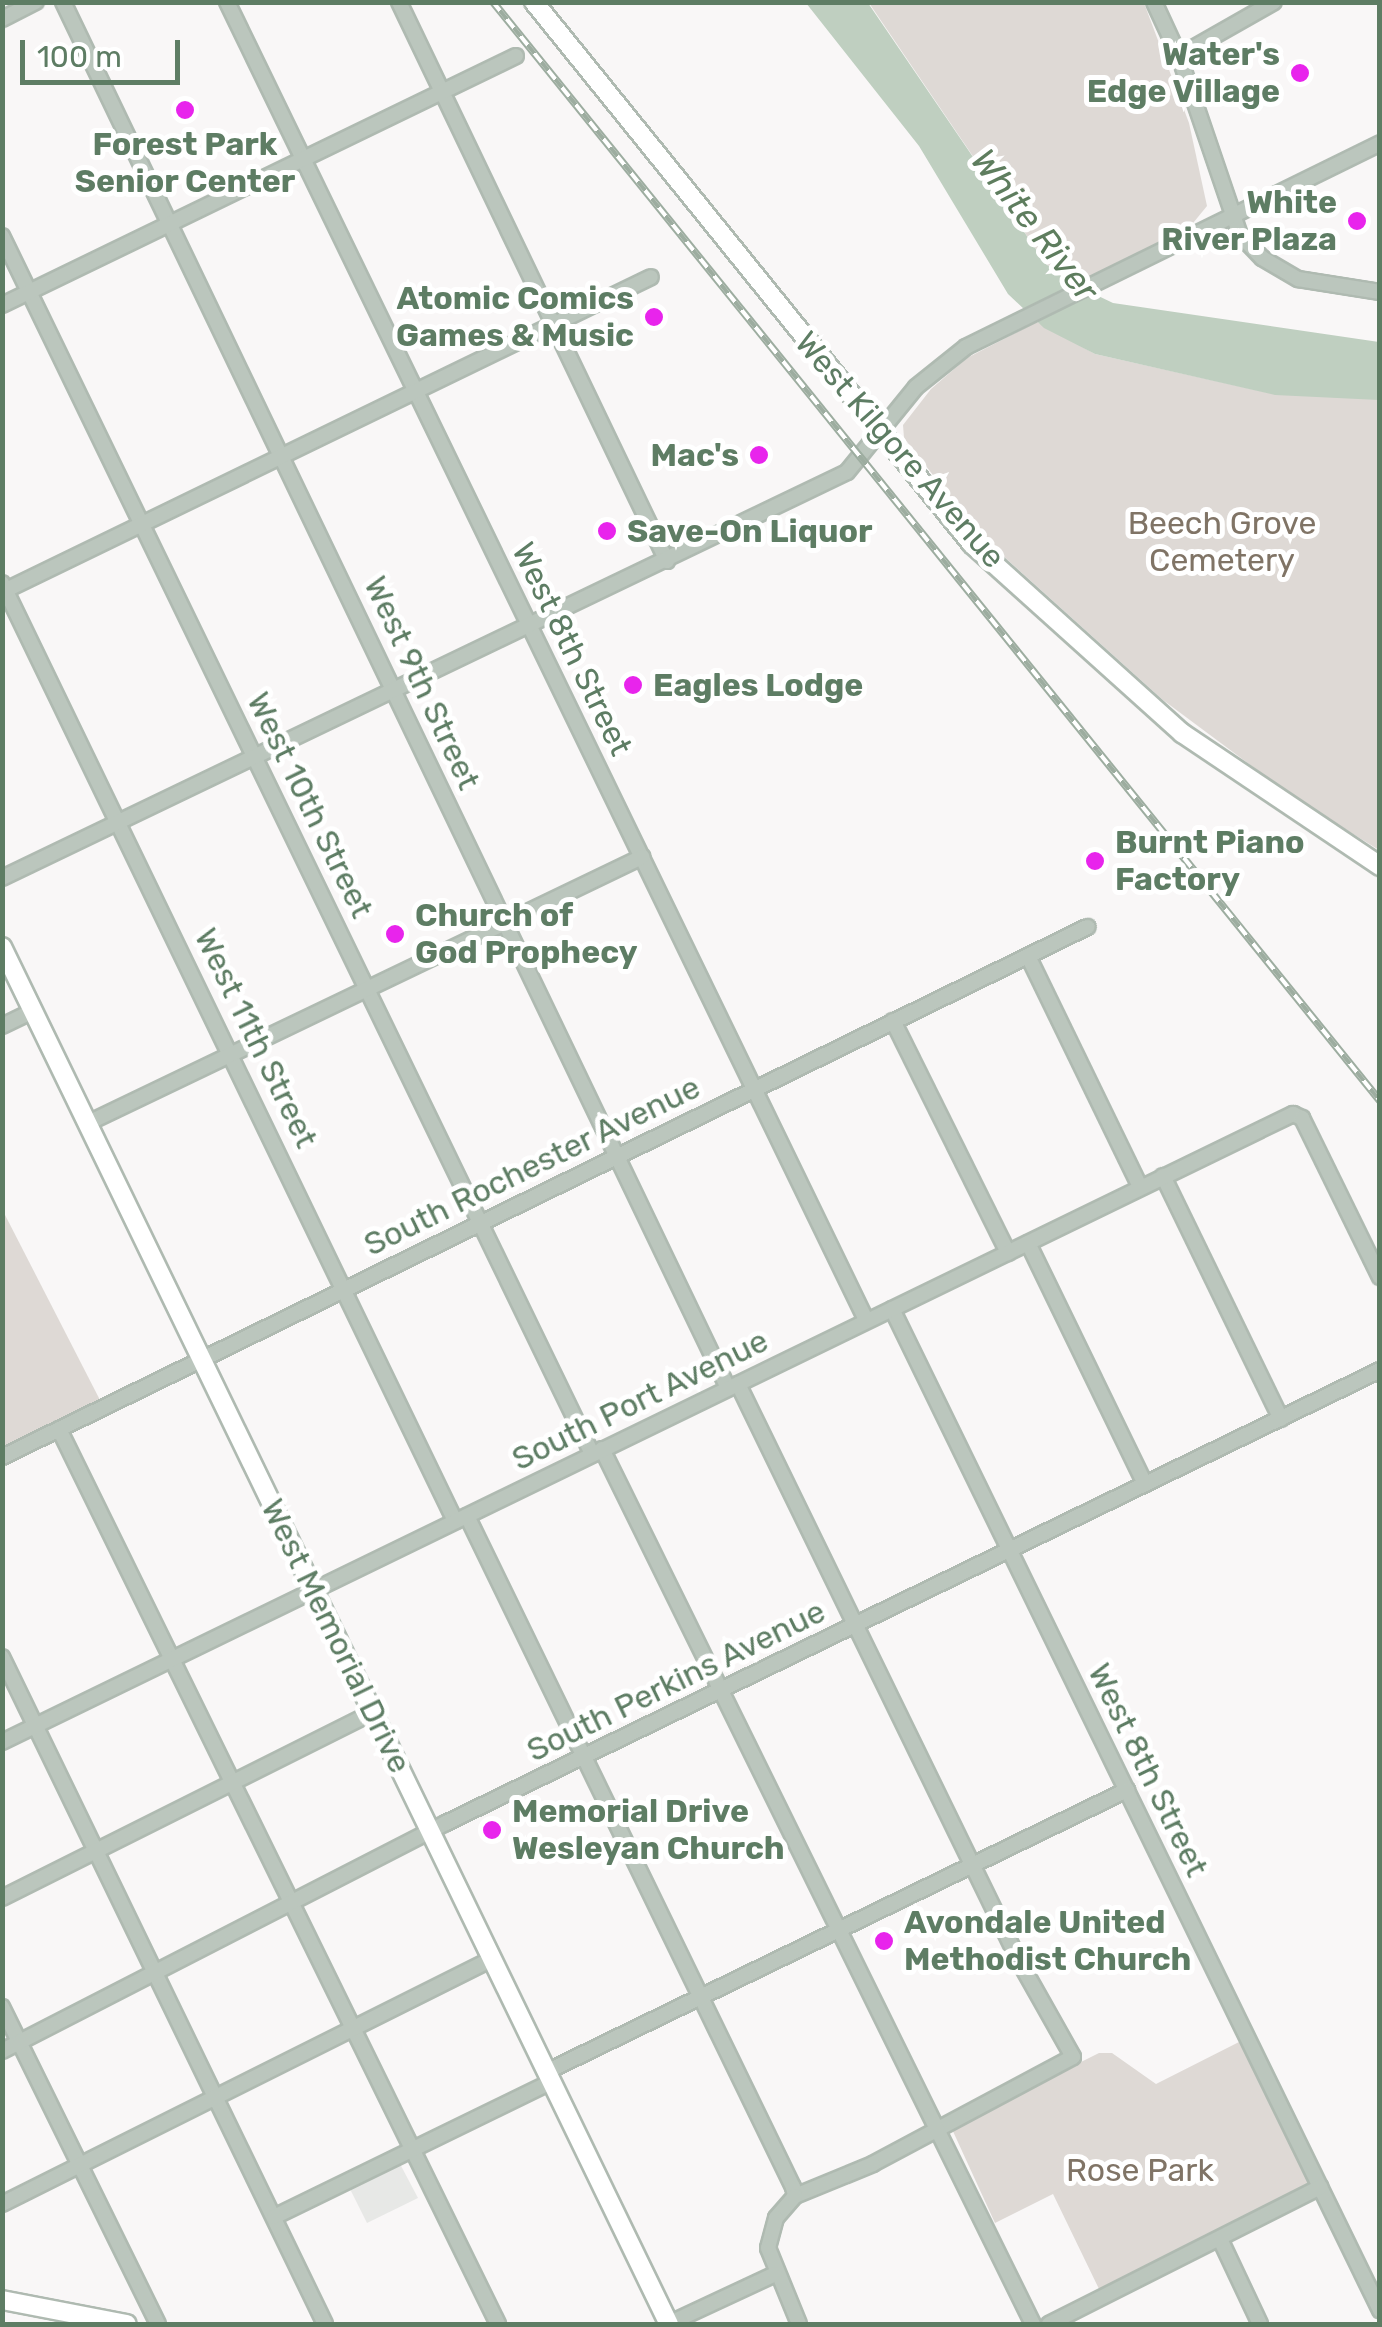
<!DOCTYPE html>
<html>
<head>
<meta charset="utf-8">
<style>
	body { margin:0 }
	#map { position:relative; width:1382px; height:2327px; overflow:hidden; background:#f9f7f7; font-family:Rubik,sans-serif }
	div>[style] { position:absolute }
	.built>* { inset:0; background:#e7e8e6 }
	.green>* { inset:0; background:#ded9d5 }
	.water>* { inset:0; background:#bfcfc0 }
	.roads { filter:drop-shadow(2px 0 #afbab1) drop-shadow(-2px 0 #afbab1) drop-shadow(0 2px #afbab1) drop-shadow(0 -2px #afbab1) }
	.minor>* { height:14px; margin:-7px; padding:0 7px; transform-origin:7px; border-radius:7px; background:#bbc6bd }
	.major>* { height:18px; margin:-9px; padding:0 9px; transform-origin:9px; border-radius:9px; background:#fff }
	.rail>* { height:8px; margin-top:-4px; transform-origin:0; background:repeating-linear-gradient(90deg,#fff 0 11px,#9dada0 0 22px); box-sizing:border-box; border-block:2px solid #9dada0 }
	.dots>* { width:28px; height:28px; translate:-50% -50%; box-sizing:border-box; border:5px solid #fff; border-radius:50% }
	span { translate:-50% -50%; white-space:nowrap; text-align:center; line-height:1.15; -webkit-text-stroke:10px #fff; paint-order:stroke }
	.poi-label { font-size:32px; color:#5e7d64; font-weight:700 }
	.right { translate:-100% -50%; text-align:right }
	.left { translate:0 -50%; text-align:left }
	.street-label { font-size:32px; color:#5e7d64 }
	.park-label { font-size:32px; color:#807466 }
	.water-label { font-size:35px; color:#5e7d5e; font-style:italic }
	.frame { position:absolute; inset:0; border:5px solid #5e7d64; pointer-events:none }
	.scale { position:absolute; left:20px; top:40px; width:160px; height:45px; box-sizing:border-box; border:5px solid #5e7d64; border-top:0; padding-left:12px; font-size:30px; line-height:35px; white-space:nowrap; color:#5e7d64; -webkit-text-stroke:8px #fff; paint-order:stroke }
</style>
</head>
<body>
<div id="map">
	<div class="built">
		<i style="clip-path:polygon(399px 2162px,418px 2198px,367px 2223px,350px 2189px)"></i>
	</div>
	<div class="green">
		<i style="clip-path:polygon(869px 3px,1144px 3px,1189px 123px,1207px 206px,1189px 228px,1072px 285px,1046px 264px)"></i>
		<i style="clip-path:polygon(1037px 322px,1095px 354px,1269px 393px,1379px 399px,1379px 850px,1292px 796px,1163px 700px,980px 535px,904px 438px,903px 425px,931px 389px,967px 358px)"></i>
		<i style="clip-path:polygon(3px 1211px,101px 1402px,2px 1451px)"></i>
		<i style="clip-path:polygon(1241px 2041px,1310px 2184px,1099px 2289px,1053px 2194px,995px 2223px,951px 2127px,1099px 2053px,1112px 2053px,1156px 2084px)"></i>
	</div>
	<div class="water">
		<i style="clip-path:polygon(806px 3px,868px 3px,1046px 264px,1067px 281px,1113px 303px,1379px 342px,1379px 400px,1275px 395px,1095px 354px,1044px 328px,1008px 294px,919px 146px)"></i>
	</div>
	<div class="roads">
		<div class="minor">
			<i style="left:63px;top:2px;width:1537px;rotate:64.37deg"></i>
			<i style="left:227px;top:2px;width:1465px;rotate:64.13deg"></i>
			<i style="left:399px;top:2px;width:620px;rotate:64.39deg"></i>
			<i style="left:1154px;top:2px;width:60px;rotate:65.2deg"></i>
			<i style="left:1179px;top:56px;width:189px;rotate:71.2deg"></i>
			<i style="left:1240px;top:235px;width:32px;rotate:46deg"></i>
			<i style="left:1262px;top:258px;width:42px;rotate:30.3deg"></i>
			<i style="left:1298px;top:279px;width:83px;rotate:9deg"></i>
			<i style="left:2px;top:19px;width:38px;rotate:-27deg"></i>
			<i style="left:1179px;top:56px;width:109px;rotate:-29.6deg"></i>
			<i style="left:2px;top:236px;width:1353px;rotate:64.15deg"></i>
			<i style="left:2px;top:305px;width:571px;rotate:-25.85deg"></i>
			<i style="left:2px;top:583px;width:1042px;rotate:64.22deg"></i>
			<i style="left:2px;top:592px;width:721px;rotate:-25.89deg"></i>
			<i style="left:2px;top:878px;width:937px;rotate:-25.66deg"></i>
			<i style="left:847px;top:472px;width:109px;rotate:-50.9deg"></i>
			<i style="left:916px;top:387px;width:64px;rotate:-38.7deg"></i>
			<i style="left:966px;top:347px;width:462px;rotate:-26.2deg"></i>
			<i style="left:1028px;top:956px;width:257px;rotate:64.1deg"></i>
			<i style="left:893px;top:1021px;width:259px;rotate:63.6deg"></i>
			<i style="left:2px;top:1026px;width:34px;rotate:-26deg"></i>
			<i style="left:88px;top:1123px;width:615px;rotate:-25.65deg"></i>
			<i style="left:1163px;top:1176px;width:270px;rotate:64.1deg"></i>
			<i style="left:1028px;top:1243px;width:268px;rotate:64.1deg"></i>
			<i style="left:892px;top:1309px;width:1114px;rotate:64.01deg"></i>
			<i style="left:738px;top:1384px;width:642px;rotate:64.03deg"></i>
			<i style="left:1019px;top:1961px;width:110px;rotate:60.6deg"></i>
			<i style="left:1073px;top:2057px;width:227px;rotate:151.9deg"></i>
			<i style="left:873px;top:2164px;width:84px;rotate:157.7deg"></i>
			<i style="left:59px;top:1429px;width:997px;rotate:63.87deg"></i>
			<i style="left:602px;top:1449px;width:975px;rotate:63.78deg"></i>
			<i style="left:2px;top:1457px;width:1208px;rotate:-26.03deg"></i>
			<i style="left:467px;top:1516px;width:746px;rotate:64.09deg"></i>
			<i style="left:793px;top:2187px;width:9px;rotate:77deg"></i>
			<i style="left:795px;top:2196px;width:29px;rotate:131deg"></i>
			<i style="left:776px;top:2218px;width:31px;rotate:105deg"></i>
			<i style="left:768px;top:2248px;width:82px;rotate:67.8deg"></i>
			<i style="left:2px;top:1657px;width:741px;rotate:64.16deg"></i>
			<i style="left:2px;top:1742px;width:1436px;rotate:-25.94deg"></i>
			<i style="left:1293px;top:1114px;width:10px;rotate:24deg"></i>
			<i style="left:1302px;top:1118px;width:177px;rotate:63.9deg"></i>
			<i style="left:2px;top:1898px;width:413px;rotate:-26.6deg"></i>
			<i style="left:2px;top:2007px;width:353px;rotate:63.8deg"></i>
			<i style="left:2px;top:2051px;width:499px;rotate:-27.2deg"></i>
			<i style="left:446px;top:1823px;width:1038px;rotate:-25.87deg"></i>
			<i style="left:546px;top:2072px;width:646px;rotate:-25.89deg"></i>
			<i style="left:2px;top:2204px;width:548px;rotate:-26.57deg"></i>
			<i style="left:274px;top:2217px;width:308px;rotate:-26deg"></i>
			<i style="left:1220px;top:2239px;width:94px;rotate:64.8deg"></i>
			<i style="left:668px;top:2324px;width:118px;rotate:-25deg"></i>
			<i style="left:1049px;top:2324px;width:304px;rotate:-26.8deg"></i>
		</div>
		<div class="major">
			<i style="left:534px;top:2px;width:697px;rotate:51.06deg"></i>
			<i style="left:972px;top:544px;width:283px;rotate:42deg"></i>
			<i style="left:1182px;top:733px;width:239px;rotate:33.9deg"></i>
			<i style="left:2px;top:947px;width:1530px;rotate:64.16deg"></i>
			<i style="left:2px;top:2300px;width:127px;rotate:10.9deg"></i>
		</div>
	</div>
	<div class="rail">
		<i style="left:493px;top:2px;width:1412px;rotate:51.09deg"></i>
	</div>
	<div class="dots">
		<i style="left:1300px;top:73px;background:#e824ec"></i>
		<i style="left:185px;top:110px;background:#e824ec"></i>
		<i style="left:1357px;top:221px;background:#e824ec"></i>
		<i style="left:654px;top:317px;background:#e824ec"></i>
		<i style="left:759px;top:455px;background:#e824ec"></i>
		<i style="left:607px;top:531px;background:#e824ec"></i>
		<i style="left:633px;top:685px;background:#e824ec"></i>
		<i style="left:1095px;top:861px;background:#e824ec"></i>
		<i style="left:395px;top:934px;background:#e824ec"></i>
		<i style="left:492px;top:1830px;background:#e824ec"></i>
		<i style="left:884px;top:1941px;background:#e824ec"></i>
	</div>
	<div class="poi-label">
		<span class="right" style="left:1280px;top:73px">Water's<br>Edge Village</span>
		<span style="left:185px;top:163px">Forest Park<br>Senior Center</span>
		<span class="right" style="left:1337px;top:221px">White<br>River Plaza</span>
		<span class="right" style="left:634px;top:317px">Atomic Comics<br>Games &amp; Music</span>
		<span class="right" style="left:739px;top:455px">Mac's</span>
		<span class="left" style="left:627px;top:531px">Save-On Liquor</span>
		<span class="left" style="left:653px;top:685px">Eagles Lodge</span>
		<span class="left" style="left:1115px;top:861px">Burnt Piano<br>Factory</span>
		<span class="left" style="left:415px;top:934px">Church of<br>God Prophecy</span>
		<span class="left" style="left:512px;top:1830px">Memorial Drive<br>Wesleyan Church</span>
		<span class="left" style="left:904px;top:1941px">Avondale United<br>Methodist Church</span>
	</div>
	<div class="street-label">
		<span style="left:900px;top:450px;rotate:49deg">West Kilgore Avenue</span>
		<span style="left:572px;top:649px;rotate:64deg">West 8th Street</span>
		<span style="left:422px;top:683px;rotate:65deg">West 9th Street</span>
		<span style="left:310px;top:805px;rotate:64deg">West 10th Street</span>
		<span style="left:256px;top:1038px;rotate:64deg">West 11th Street</span>
		<span style="left:532px;top:1166px;rotate:-26deg">South Rochester Avenue</span>
		<span style="left:640px;top:1400px;rotate:-26deg">South Port Avenue</span>
		<span style="left:336px;top:1636px;rotate:64deg">West Memorial Drive</span>
		<span style="left:676px;top:1681px;rotate:-26deg">South Perkins Avenue</span>
		<span style="left:1148px;top:1770px;rotate:64deg">West 8th Street</span>
	</div>
	<div class="park-label">
		<span style="left:1222px;top:542px">Beech Grove<br>Cemetery</span>
		<span style="left:1140px;top:2170px">Rose Park</span>
	</div>
	<div class="water-label">
		<span style="left:1035px;top:225px;rotate:52deg">White River</span>
	</div>
	<div class="frame"></div>
	<div class="scale">100 m</div>
</div>
</body>
</html>
